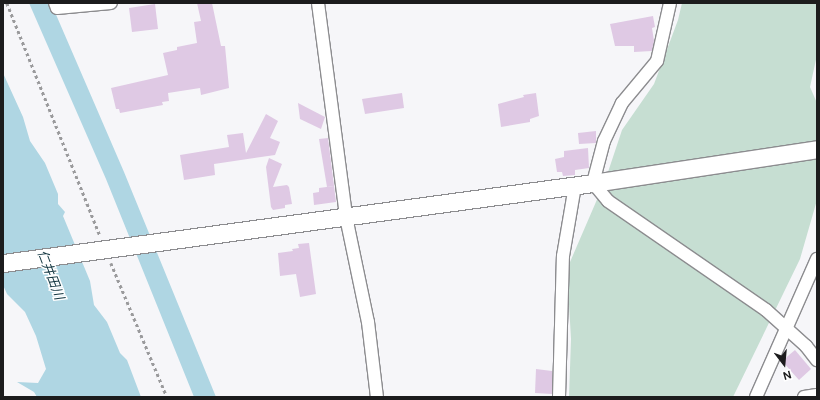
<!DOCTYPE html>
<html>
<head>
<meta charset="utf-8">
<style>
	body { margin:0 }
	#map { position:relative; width:820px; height:400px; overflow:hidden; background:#f6f6f9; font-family:"DM Sans","Noto Sans JP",sans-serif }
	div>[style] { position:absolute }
	.green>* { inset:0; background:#c6ded2 }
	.water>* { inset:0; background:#afd6e3 }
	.building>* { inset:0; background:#dfc9e4 }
	.path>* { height:2.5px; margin-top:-1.25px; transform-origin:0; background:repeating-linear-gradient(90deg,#9a9a9c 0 3px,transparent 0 6px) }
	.roads { filter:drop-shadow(1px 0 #8c8c8f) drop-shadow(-1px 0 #8c8c8f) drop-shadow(0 1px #8c8c8f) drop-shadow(0 -1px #8c8c8f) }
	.street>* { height:12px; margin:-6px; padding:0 6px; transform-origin:6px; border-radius:6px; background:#fff }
	.secondary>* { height:17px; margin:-8.5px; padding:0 8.5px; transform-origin:8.5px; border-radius:8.5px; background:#fff }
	span { translate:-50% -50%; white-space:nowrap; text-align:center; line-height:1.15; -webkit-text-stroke:3px #fff; paint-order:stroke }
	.water-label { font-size:13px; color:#123640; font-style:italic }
	.frame { position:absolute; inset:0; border:4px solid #1c1c1d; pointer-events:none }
	.north { position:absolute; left:764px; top:344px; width:40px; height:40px; -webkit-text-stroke:3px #fff; paint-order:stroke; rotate:164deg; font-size:11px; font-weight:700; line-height:16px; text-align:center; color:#1c1c1d }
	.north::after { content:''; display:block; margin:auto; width:14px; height:18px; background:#1c1c1d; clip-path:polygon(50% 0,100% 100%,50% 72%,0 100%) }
</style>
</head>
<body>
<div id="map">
	<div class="green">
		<i style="clip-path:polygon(682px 3px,817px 3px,817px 55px,810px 87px,817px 103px,817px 200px,800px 259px,733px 397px,569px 397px,571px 339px,567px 269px,605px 181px,622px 130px,654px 84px,678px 20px)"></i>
	</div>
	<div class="water">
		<i style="clip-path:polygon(29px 3px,51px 3px,124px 172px,216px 397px,194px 397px,106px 179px)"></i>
		<i style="clip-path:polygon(3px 73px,23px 117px,30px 141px,45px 163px,58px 194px,58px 204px,65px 212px,63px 216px,90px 281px,94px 305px,107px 322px,120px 353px,127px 360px,141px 397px,37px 397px,34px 392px,17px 382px,38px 383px,46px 369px,36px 336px,25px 312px,7px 294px,3px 285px)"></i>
	</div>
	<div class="building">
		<i style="clip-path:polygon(197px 3px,212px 3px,221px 46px,225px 46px,229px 88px,201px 95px,200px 88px,168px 93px,169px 101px,162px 102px,163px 105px,120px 113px,119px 109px,116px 109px,111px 88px,168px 75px,163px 53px,177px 50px,177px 47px,197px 43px,194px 22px,201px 21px)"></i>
		<i style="clip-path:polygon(155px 4px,158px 29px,132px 32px,129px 8px)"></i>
		<i style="clip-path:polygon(653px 16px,655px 27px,652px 28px,654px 41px,652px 51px,634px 52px,634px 46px,615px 46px,610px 24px)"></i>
		<i style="clip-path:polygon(402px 93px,404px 108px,365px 114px,362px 99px)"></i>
		<i style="clip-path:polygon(536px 93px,539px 116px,530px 119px,530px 122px,501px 127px,498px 104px,524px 97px,523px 95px)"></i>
		<i style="clip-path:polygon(298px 103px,325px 117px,321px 129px,300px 119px)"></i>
		<i style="clip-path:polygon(266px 114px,278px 121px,270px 138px,280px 142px,275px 155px,214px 164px,215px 175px,184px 180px,180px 155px,229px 147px,227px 135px,243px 133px,246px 153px)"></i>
		<i style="clip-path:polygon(596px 131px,596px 143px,579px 144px,578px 133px)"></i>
		<i style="clip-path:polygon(328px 138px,334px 186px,327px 187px,319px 139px)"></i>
		<i style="clip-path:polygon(588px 148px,589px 168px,575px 170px,575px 175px,563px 176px,562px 172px,557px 172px,555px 159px,564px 157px,564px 151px)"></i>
		<i style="clip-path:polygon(269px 158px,282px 164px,273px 187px,287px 185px,289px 187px,292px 204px,285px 205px,285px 208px,273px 210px,271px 207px,266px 167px)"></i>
		<i style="clip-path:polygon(334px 186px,336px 202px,314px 205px,313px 193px,319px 192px,319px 188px)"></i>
		<i style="clip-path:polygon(309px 243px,316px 294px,300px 297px,296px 274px,280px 276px,278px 253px,293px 251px,292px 249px,299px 248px,298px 244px)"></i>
		<i style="clip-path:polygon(795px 350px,811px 369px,799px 380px,782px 361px)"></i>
		<i style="clip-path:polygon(536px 369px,552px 371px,552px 394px,535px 393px)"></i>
	</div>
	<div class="path">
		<i style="left:7px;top:3px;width:251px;rotate:68.2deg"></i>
		<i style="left:111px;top:263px;width:145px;rotate:67.3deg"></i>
	</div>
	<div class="roads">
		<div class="street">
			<i style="left:55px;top:3px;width:5px;rotate:68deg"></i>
			<i style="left:57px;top:8px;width:54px;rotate:-5.3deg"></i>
			<i style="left:318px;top:3px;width:216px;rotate:82.5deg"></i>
			<i style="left:346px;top:217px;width:107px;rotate:78.2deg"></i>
			<i style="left:368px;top:322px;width:76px;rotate:83.2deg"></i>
			<i style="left:670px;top:3px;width:59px;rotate:102.6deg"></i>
			<i style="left:657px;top:61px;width:55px;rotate:129.8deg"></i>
			<i style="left:622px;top:103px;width:42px;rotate:115.3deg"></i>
			<i style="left:604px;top:141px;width:43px;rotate:104.7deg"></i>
			<i style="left:593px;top:183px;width:23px;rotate:50deg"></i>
			<i style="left:608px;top:201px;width:192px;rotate:34.6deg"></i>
			<i style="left:766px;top:310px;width:54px;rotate:42deg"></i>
			<i style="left:806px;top:346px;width:18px;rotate:52deg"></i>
			<i style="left:559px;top:397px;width:141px;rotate:-88.4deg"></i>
			<i style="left:563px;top:256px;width:71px;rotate:-80.3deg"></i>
			<i style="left:756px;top:397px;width:151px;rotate:-66.2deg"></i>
			<i style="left:804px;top:397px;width:13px;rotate:-9deg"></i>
		</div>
		<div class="secondary">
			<i style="left:3px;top:263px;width:595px;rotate:-7.72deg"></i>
			<i style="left:593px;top:183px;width:227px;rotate:-8.6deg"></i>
		</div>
	</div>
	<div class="water-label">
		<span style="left:50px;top:275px;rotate:69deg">仁井田川</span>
	</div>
	<div class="frame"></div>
	<div class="north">N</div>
</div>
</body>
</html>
